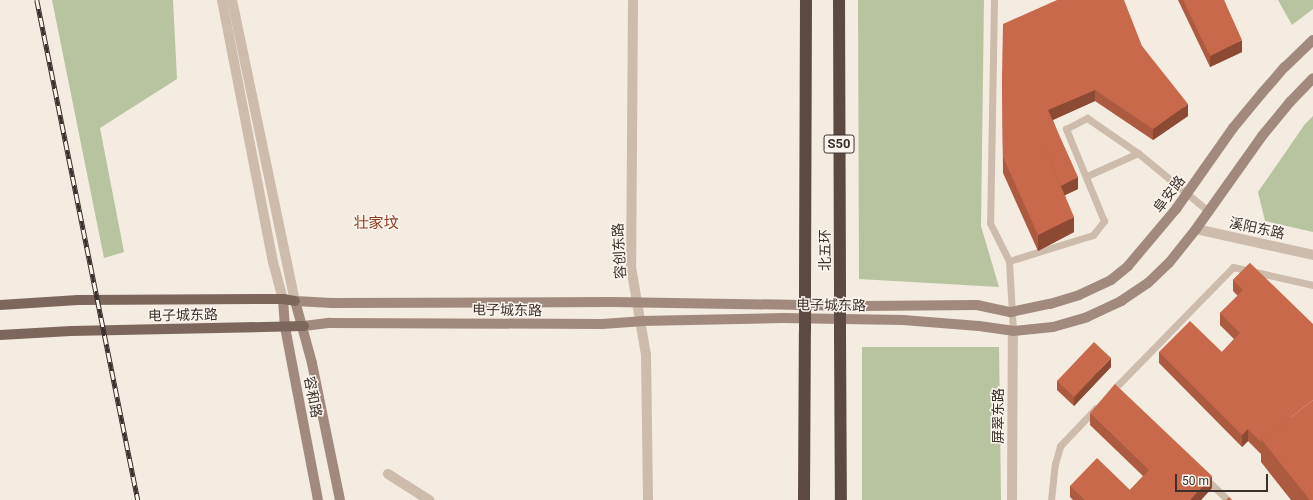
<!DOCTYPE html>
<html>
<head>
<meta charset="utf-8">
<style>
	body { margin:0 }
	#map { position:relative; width:1313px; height:500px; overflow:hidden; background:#f4ebe1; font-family:Roboto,"Noto Sans SC",sans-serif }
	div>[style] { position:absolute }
	.green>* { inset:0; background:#b8c4a0 }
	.service>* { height:7px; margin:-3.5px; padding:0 3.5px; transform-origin:3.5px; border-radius:3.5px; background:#cdbbac }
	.minor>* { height:10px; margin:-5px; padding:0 5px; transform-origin:5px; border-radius:5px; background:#cdbbac }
	.tertiary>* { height:10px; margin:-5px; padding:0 5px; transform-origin:5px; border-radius:5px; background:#cdbbac }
	.secondary>* { height:10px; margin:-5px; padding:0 5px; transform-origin:5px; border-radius:5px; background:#a18a7d }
	.primary>* { height:10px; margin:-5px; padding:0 5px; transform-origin:5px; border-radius:5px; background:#7d675c }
	.motorway>* { height:12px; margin:-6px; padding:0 6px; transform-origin:6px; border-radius:6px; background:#5c4a42 }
	.rail>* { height:4.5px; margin-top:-2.25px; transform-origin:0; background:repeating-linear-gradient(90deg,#fbf5ee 0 9px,#3b302b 0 18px); box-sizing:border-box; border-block:1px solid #3b302b }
	.motorway-bridge>* { height:12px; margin:-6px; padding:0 6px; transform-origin:6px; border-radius:6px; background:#5c4a42 }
	.wall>* { inset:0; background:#ac5a40 }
	.shaded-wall>* { inset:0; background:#8c4a34 }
	.building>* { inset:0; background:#c8694b }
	span { translate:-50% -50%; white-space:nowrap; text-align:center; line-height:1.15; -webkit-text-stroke:3px #fbf5ee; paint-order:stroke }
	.shield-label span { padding:1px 3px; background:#fbf5ee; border:1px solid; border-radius:3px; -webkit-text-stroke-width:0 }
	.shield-label { font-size:13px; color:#3b302b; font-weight:700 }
	.street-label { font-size:14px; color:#3b302b }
	.neighbourhood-label { font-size:15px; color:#8c3b22 }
	.scale { position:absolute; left:1175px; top:474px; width:93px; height:18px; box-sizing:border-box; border:2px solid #3b302b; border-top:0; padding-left:5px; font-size:12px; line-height:14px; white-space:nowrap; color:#3b302b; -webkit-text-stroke:3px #fbf5ee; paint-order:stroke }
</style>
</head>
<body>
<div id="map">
	<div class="green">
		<i style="clip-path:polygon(52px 0,173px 0,177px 79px,100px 128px,124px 252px,104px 258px)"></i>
		<i style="clip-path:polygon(858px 0,984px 0,981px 226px,999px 287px,859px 279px)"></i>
		<i style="clip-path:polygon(1278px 0,1313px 0,1313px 9px,1292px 25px)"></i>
		<i style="clip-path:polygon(1313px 116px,1313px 232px,1265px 221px,1258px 192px,1305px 124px)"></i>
		<i style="clip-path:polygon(862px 347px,999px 347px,1001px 500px,862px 500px)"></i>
	</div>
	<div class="service">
		<i style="left:994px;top:0;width:223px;rotate:91deg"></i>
		<i style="left:990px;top:223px;width:42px;rotate:63.4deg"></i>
		<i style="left:1087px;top:176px;width:56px;rotate:-24.3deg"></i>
		<i style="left:1013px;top:331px;width:70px;rotate:-93.3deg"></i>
		<i style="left:1009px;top:261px;width:88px;rotate:-17.2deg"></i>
		<i style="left:1093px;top:235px;width:18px;rotate:-52deg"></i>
		<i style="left:1104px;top:221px;width:100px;rotate:-112.4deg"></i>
		<i style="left:1066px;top:129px;width:24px;rotate:-28deg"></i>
		<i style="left:1087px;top:118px;width:62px;rotate:34.5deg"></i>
		<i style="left:1138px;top:153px;width:91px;rotate:39.6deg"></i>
		<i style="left:1114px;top:389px;width:170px;rotate:-45.7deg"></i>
		<i style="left:1233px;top:267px;width:82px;rotate:12.7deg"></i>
		<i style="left:1206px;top:479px;width:30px;rotate:44deg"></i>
		<i style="left:1051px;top:500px;width:36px;rotate:-84deg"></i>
		<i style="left:1055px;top:464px;width:19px;rotate:-74deg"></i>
		<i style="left:1060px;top:446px;width:52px;rotate:-46.5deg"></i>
	</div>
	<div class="minor">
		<i style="left:633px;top:0;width:267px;rotate:90.4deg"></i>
		<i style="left:631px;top:267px;width:89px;rotate:80.3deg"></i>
		<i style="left:646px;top:355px;width:145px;rotate:89.2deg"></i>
		<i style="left:388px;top:474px;width:49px;rotate:32.4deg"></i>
	</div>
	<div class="tertiary">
		<i style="left:222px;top:0;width:267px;rotate:79deg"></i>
		<i style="left:273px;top:262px;width:38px;rotate:75deg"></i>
		<i style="left:232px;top:0;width:308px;rotate:78.2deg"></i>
		<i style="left:1196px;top:229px;width:120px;rotate:12.5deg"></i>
		<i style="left:1012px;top:500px;width:169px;rotate:-89.7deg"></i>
	</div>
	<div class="secondary">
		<i style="left:283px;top:299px;width:28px;rotate:86deg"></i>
		<i style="left:285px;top:327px;width:176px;rotate:79.2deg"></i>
		<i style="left:304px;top:326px;width:26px;rotate:-7deg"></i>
		<i style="left:330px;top:323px;width:272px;rotate:0.2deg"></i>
		<i style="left:602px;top:324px;width:39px;rotate:-4deg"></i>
		<i style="left:641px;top:321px;width:142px;rotate:-1.2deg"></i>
		<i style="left:783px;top:318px;width:120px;rotate:1deg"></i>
		<i style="left:903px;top:320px;width:76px;rotate:4.5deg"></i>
		<i style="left:979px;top:326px;width:34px;rotate:8deg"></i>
		<i style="left:1013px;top:331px;width:40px;rotate:-5.7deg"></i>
		<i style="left:1053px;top:327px;width:35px;rotate:-16deg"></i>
		<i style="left:1087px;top:317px;width:38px;rotate:-25deg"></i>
		<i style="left:1121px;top:301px;width:32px;rotate:-34deg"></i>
		<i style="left:1148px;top:283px;width:29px;rotate:-44deg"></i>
		<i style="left:1169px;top:263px;width:43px;rotate:-51.5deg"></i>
		<i style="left:1196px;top:229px;width:114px;rotate:-54.6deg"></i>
		<i style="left:1262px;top:136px;width:44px;rotate:-50.5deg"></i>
		<i style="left:1290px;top:102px;width:33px;rotate:-46deg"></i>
		<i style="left:340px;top:500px;width:140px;rotate:-101.6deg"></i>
		<i style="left:312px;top:363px;width:64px;rotate:-105.3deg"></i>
		<i style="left:295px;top:301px;width:37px;rotate:3deg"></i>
		<i style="left:332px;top:303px;width:279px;rotate:-0.2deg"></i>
		<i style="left:611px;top:302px;width:251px;rotate:0.9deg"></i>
		<i style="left:862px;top:306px;width:115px;rotate:-0.5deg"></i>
		<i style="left:977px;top:305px;width:35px;rotate:12deg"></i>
		<i style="left:1011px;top:312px;width:40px;rotate:-12deg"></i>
		<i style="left:1050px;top:304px;width:30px;rotate:-17deg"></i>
		<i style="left:1079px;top:295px;width:35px;rotate:-25deg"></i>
		<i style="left:1111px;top:280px;width:22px;rotate:-39deg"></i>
		<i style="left:1128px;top:266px;width:75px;rotate:-49.9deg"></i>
		<i style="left:1176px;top:209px;width:99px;rotate:-54.9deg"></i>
		<i style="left:1233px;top:128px;width:45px;rotate:-50.4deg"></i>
		<i style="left:1262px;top:93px;width:35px;rotate:-49deg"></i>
		<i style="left:1285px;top:67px;width:39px;rotate:-44deg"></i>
	</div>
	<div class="primary">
		<i style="left:0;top:305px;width:78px;rotate:-3.7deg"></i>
		<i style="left:78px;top:300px;width:205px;rotate:-0.3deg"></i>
		<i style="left:283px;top:299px;width:12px;rotate:9deg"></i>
		<i style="left:0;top:335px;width:71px;rotate:-3.2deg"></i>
		<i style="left:71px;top:331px;width:233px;rotate:-1.2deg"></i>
	</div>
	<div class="motorway">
		<i style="left:839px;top:0;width:288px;rotate:89.8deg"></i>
		<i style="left:805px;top:286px;width:286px;rotate:-89.8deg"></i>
		<i style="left:840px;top:333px;width:167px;rotate:89.7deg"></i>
		<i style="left:804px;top:500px;width:168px;rotate:-89.7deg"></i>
	</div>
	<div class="rail">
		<i style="left:37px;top:0;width:510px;rotate:78.58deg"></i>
	</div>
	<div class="motorway-bridge">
		<i style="left:805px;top:332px;width:46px;rotate:-90deg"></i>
		<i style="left:840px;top:333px;width:45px;rotate:-90deg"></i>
	</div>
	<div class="wall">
		<i style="clip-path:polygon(1178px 0,1224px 0,1242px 52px,1210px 67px)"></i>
		<i style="clip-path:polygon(1142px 46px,1188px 116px,1153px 140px,1095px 101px,1053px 120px,1078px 189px,1065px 195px,1074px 232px,1038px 251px,1003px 173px,1002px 76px)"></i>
		<i style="clip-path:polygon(1250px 263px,1313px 500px,1291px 500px,1261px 462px,1261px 454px,1248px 441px,1242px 447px,1159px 363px,1159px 352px,1222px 352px,1234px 339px,1220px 325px,1220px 313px,1238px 296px,1233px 291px,1233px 280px)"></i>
		<i style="clip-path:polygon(1111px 367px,1074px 406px,1057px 390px,1057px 381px)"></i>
		<i style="clip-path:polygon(1090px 413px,1212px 488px,1201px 500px,1073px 500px,1070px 497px,1070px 486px,1130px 490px,1143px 476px,1090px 425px)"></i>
	</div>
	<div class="shaded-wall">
		<i style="clip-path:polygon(1242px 40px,1242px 52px,1210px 67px,1210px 56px)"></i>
		<i style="clip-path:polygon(1095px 90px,1095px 101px,1048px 122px,1048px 110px)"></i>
		<i style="clip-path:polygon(1188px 104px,1188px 116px,1153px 140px,1153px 129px)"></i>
		<i style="clip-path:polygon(1078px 177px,1078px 189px,1059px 198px,1059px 186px)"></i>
		<i style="clip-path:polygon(1074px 217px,1074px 232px,1038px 251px,1038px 235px)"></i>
		<i style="clip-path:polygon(1111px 358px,1111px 367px,1074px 406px,1074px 397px)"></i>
		<i style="clip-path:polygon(1248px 429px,1248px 441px,1242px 447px,1242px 435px)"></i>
		<i style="clip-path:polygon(1212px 476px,1212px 488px,1201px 500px,1190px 500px)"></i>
	</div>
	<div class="building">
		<i style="clip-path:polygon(1057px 0,1124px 0,1142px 46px,1188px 104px,1153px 129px,1095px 90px,1048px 110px,1078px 177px,1061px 186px,1045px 149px,1045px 76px,1002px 76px,1003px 24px)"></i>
		<i style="clip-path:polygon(1183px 0,1224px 0,1242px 40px,1210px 56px)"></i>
		<i style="clip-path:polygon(1002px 76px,1045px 76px,1045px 149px,1074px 217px,1038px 235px,1003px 157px)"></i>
		<i style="clip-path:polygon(1250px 263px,1313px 324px,1313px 400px,1267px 436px,1261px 439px,1261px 442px,1248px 429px,1242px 435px,1159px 352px,1190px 321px,1222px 352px,1240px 333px,1220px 313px,1243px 290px,1233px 280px)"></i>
		<i style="clip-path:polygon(1094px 342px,1111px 358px,1074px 397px,1057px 381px)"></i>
		<i style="clip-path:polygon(1115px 384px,1212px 476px,1190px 500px,1085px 500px,1070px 486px,1097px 458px,1130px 490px,1149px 470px,1090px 413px)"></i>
		<i style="clip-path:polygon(1313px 400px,1313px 500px,1310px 500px,1261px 439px,1267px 436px)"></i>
		<i style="clip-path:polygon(1229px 497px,1232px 500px,1226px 500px)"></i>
	</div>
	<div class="shield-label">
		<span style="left:839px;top:144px">S50</span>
	</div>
	<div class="street-label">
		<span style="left:1169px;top:194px;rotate:-53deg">阜安路</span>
		<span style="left:1257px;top:228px;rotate:12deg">溪阳东路</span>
		<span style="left:825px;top:250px;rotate:-90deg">北五环</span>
		<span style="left:619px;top:251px;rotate:-93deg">容创东路</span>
		<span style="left:831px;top:305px;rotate:1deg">电子城东路</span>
		<span style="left:507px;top:310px;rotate:1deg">电子城东路</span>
		<span style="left:183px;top:315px;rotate:-1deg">电子城东路</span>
		<span style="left:313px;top:397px;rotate:79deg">容和路</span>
		<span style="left:998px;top:416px;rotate:-90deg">屏翠东路</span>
	</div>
	<div class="neighbourhood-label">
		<span style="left:376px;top:224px">壮家坟</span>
	</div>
	<div class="scale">50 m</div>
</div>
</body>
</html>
